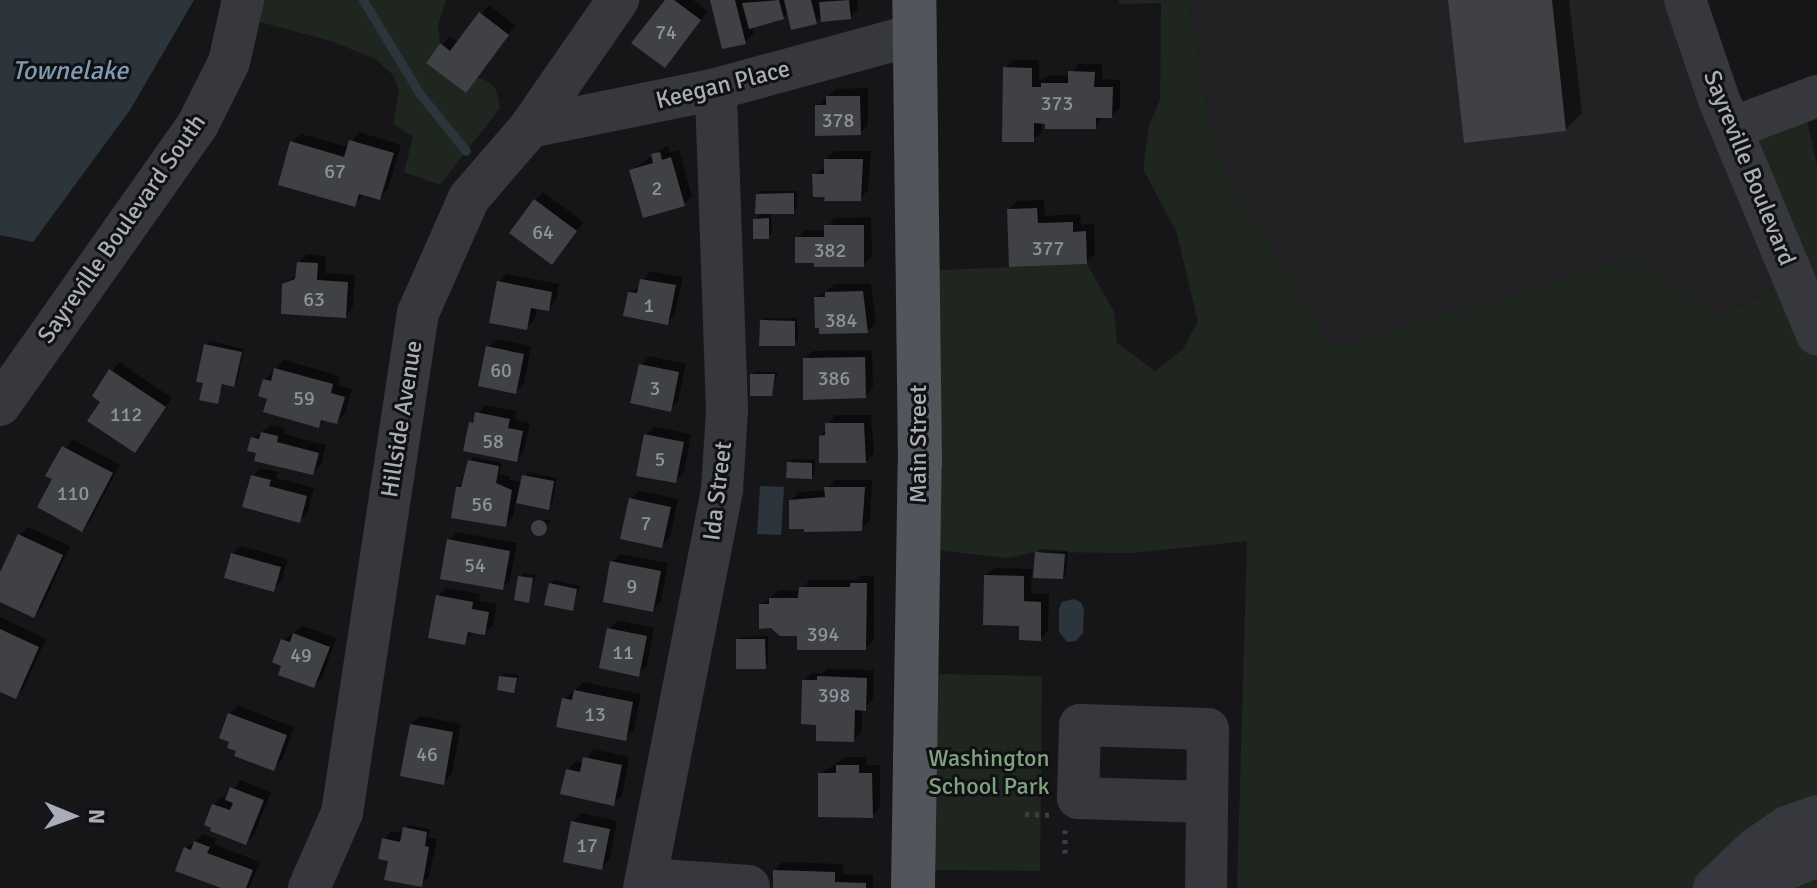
<!DOCTYPE html>
<html>
<head>
<meta charset="utf-8">
<style>
	body { margin:0 }
	#map { position:relative; width:1817px; height:888px; overflow:hidden; background:#161618; font-family:Signika,sans-serif }
	div>[style] { position:absolute }
	.built>* { inset:0; background:#222225 }
	.green>* { inset:0; background:#1e261f }
	.water>* { inset:0; background:#2c353c }
	.shadow>* { inset:0; background:#0007 }
	.stream>* { height:9px; margin:-4.5px; padding:0 4.5px; transform-origin:4.5px; border-radius:4.5px; background:#2c353c }
	.building>* { inset:0; background:#404145 }
	.round { border-radius:50% }
	.path>* { height:5px; margin-top:-2.5px; transform-origin:0; background:repeating-linear-gradient(90deg,#3d3f44 0 4px,transparent 0 10px) }
	.minor>* { height:42px; margin:-21px; padding:0 21px; transform-origin:21px; border-radius:21px; background:#37383d }
	.major>* { height:44px; margin:-22px; padding:0 22px; transform-origin:22px; border-radius:22px; background:#53555c }
	span { translate:-50% -50%; white-space:nowrap; text-align:center; line-height:1.15; -webkit-text-stroke:6px #111113; paint-order:stroke }
	.number-label { font-size:20px; color:#8e929b }
	.number-label span { -webkit-text-stroke-width:0 }
	.street-label { font-size:24px; color:#a8adb8 }
	.park-label { font-size:24px; color:#7fa381 }
	.water-label { font-size:26px; color:#7f9bb3; font-style:italic }
	.north { position:absolute; left:32px; top:776px; width:80px; height:80px; -webkit-text-stroke:6px #111113; paint-order:stroke; rotate:91deg; font-size:22px; font-weight:700; line-height:32px; text-align:center; color:#a8adb8 }
	.north::after { content:''; display:block; margin:auto; width:28px; height:36px; background:#a8adb8; clip-path:polygon(50% 0,100% 100%,50% 72%,0 100%) }
</style>
</head>
<body>
<div id="map">
	<div class="built">
		<i style="clip-path:polygon(1188px 0,1685px 0,1794px 279px,1719px 317px,1635px 258px,1333px 348px,1218px 159px)"></i>
	</div>
	<div class="green">
		<i style="clip-path:polygon(243px 0,446px 0,438px 26px,440px 43px,426px 63px,465px 92px,477px 77px,487px 81px,496px 89px,500px 108px,440px 185px,404px 172px,413px 137px,393px 124px,399px 91px,393px 75px,375px 59px,331px 41px,241px 17px)"></i>
		<i style="clip-path:polygon(1119px 0,1188px 0,1218px 159px,1333px 348px,1635px 258px,1719px 317px,1794px 279px,1732px 128px,1802px 100px,1817px 165px,1817px 888px,1237px 888px,1247px 541px,1133px 553px,1035px 552px,1007px 558px,918px 548px,918px 271px,1087px 264px,1114px 312px,1117px 343px,1155px 371px,1183px 349px,1198px 321px,1176px 231px,1143px 169px,1149px 126px,1160px 100px,1161px 3px,1119px 4px)"></i>
		<i style="clip-path:polygon(938px 674px,1042px 676px,1040px 871px,935px 870px)"></i>
	</div>
	<div class="water">
		<i style="clip-path:polygon(0 0,194px 0,130px 110px,33px 242px,0 235px)"></i>
		<i style="clip-path:polygon(760px 486px,784px 487px,781px 535px,757px 534px)"></i>
		<i style="clip-path:polygon(1073px 599px,1081px 602px,1084px 609px,1083px 633px,1076px 641px,1067px 642px,1059px 632px,1059px 609px,1062px 602px)"></i>
	</div>
	<div class="shadow">
		<i style="clip-path:polygon(667px 0,693px 0,708px 11px,665px 66px)"></i>
		<i style="clip-path:polygon(712px 0,857px 0,858px 9px,850px 17px,822px 16px,816px 22px,789px 11px,783px 17px,752px 26px,754px 33px,745px 42px)"></i>
		<i style="clip-path:polygon(1451px 0,1569px 0,1582px 113px,1566px 129px)"></i>
		<i style="clip-path:polygon(489px 5px,515px 26px,474px 82px,442px 45px,450px 36px,458px 43px)"></i>
		<i style="clip-path:polygon(1013px 60px,1039px 60px,1039px 80px,1051px 75px,1070px 76px,1079px 64px,1102px 64px,1102px 79px,1120px 80px,1120px 108px,1111px 116px,1104px 116px,1095px 127px,1042px 122px,1042px 132px,1033px 140px,1005px 68px)"></i>
		<i style="clip-path:polygon(868px 88px,868px 125px,860px 133px,817px 106px,836px 89px)"></i>
		<i style="clip-path:polygon(359px 132px,401px 145px,388px 189px,380px 198px,364px 193px,355px 205px,292px 142px,301px 134px,347px 147px)"></i>
		<i style="clip-path:polygon(668px 145px,670px 153px,679px 150px,692px 196px,684px 204px,632px 170px)"></i>
		<i style="clip-path:polygon(835px 151px,871px 151px,868px 190px,860px 199px,814px 175px,826px 167px,826px 159px)"></i>
		<i style="clip-path:polygon(761px 191px,797px 191px,797px 208px,793px 212px,771px 212px,772px 233px,768px 237px,755px 220px,762px 212px,758px 194px)"></i>
		<i style="clip-path:polygon(543px 192px,584px 222px,552px 262px,535px 200px)"></i>
		<i style="clip-path:polygon(1044px 200px,1045px 216px,1080px 214px,1081px 225px,1094px 224px,1095px 254px,1086px 262px,1009px 209px,1018px 201px)"></i>
		<i style="clip-path:polygon(871px 217px,872px 256px,863px 265px,816px 261px,797px 238px,805px 230px,826px 230px,834px 218px)"></i>
		<i style="clip-path:polygon(307px 254px,326px 256px,325px 273px,355px 275px,353px 307px,345px 316px,284px 284px,298px 274px,298px 263px)"></i>
		<i style="clip-path:polygon(650px 271px,683px 277px,675px 314px,667px 323px,629px 293px,641px 285px)"></i>
		<i style="clip-path:polygon(507px 274px,559px 284px,556px 300px,548px 309px,537px 307px,535px 319px,527px 327px,499px 282px)"></i>
		<i style="clip-path:polygon(835px 284px,871px 284px,876px 323px,867px 331px,816px 298px)"></i>
		<i style="clip-path:polygon(765px 318px,797px 318px,798px 340px,794px 344px,762px 321px)"></i>
		<i style="clip-path:polygon(497px 339px,531px 346px,524px 383px,516px 392px,488px 347px)"></i>
		<i style="clip-path:polygon(210px 341px,244px 349px,237px 381px,233px 384px,224px 383px,217px 402px,205px 382px,206px 345px)"></i>
		<i style="clip-path:polygon(872px 350px,873px 388px,865px 396px,805px 359px,813px 351px)"></i>
		<i style="clip-path:polygon(649px 356px,686px 364px,678px 401px,670px 410px,641px 365px)"></i>
		<i style="clip-path:polygon(284px 360px,340px 376px,338px 385px,352px 389px,345px 413px,337px 422px,325px 419px,318px 426px,269px 397px,265px 380px)"></i>
		<i style="clip-path:polygon(119px 362px,172px 398px,135px 451px,103px 401px,94px 396px)"></i>
		<i style="clip-path:polygon(756px 372px,778px 372px,771px 394px,752px 375px)"></i>
		<i style="clip-path:polygon(485px 405px,517px 411px,515px 420px,530px 423px,524px 451px,516px 460px,471px 423px)"></i>
		<i style="clip-path:polygon(835px 415px,871px 415px,874px 453px,866px 461px,821px 436px)"></i>
		<i style="clip-path:polygon(271px 425px,285px 428px,284px 434px,326px 445px,321px 465px,312px 473px,253px 438px)"></i>
		<i style="clip-path:polygon(654px 427px,691px 434px,684px 473px,675px 481px,646px 435px)"></i>
		<i style="clip-path:polygon(72px 439px,120px 465px,90px 521px,81px 529px,55px 479px,48px 475px)"></i>
		<i style="clip-path:polygon(473px 457px,502px 463px,499px 474px,510px 476px,510px 480px,522px 482px,528px 472px,557px 478px,552px 504px,548px 508px,516px 501px,513px 517px,505px 525px,458px 488px)"></i>
		<i style="clip-path:polygon(793px 459px,815px 460px,815px 473px,811px 477px,789px 463px)"></i>
		<i style="clip-path:polygon(261px 468px,278px 472px,276px 478px,314px 488px,308px 512px,300px 521px,253px 476px)"></i>
		<i style="clip-path:polygon(835px 480px,872px 480px,870px 520px,861px 529px,806px 527px,791px 500px,799px 492px,826px 490px)"></i>
		<i style="clip-path:polygon(639px 491px,678px 499px,670px 537px,662px 545px,631px 499px)"></i>
		<i style="clip-path:polygon(536px 520px,550px 520px,544px 535px,534px 533px,532px 524px)"></i>
		<i style="clip-path:polygon(28px 527px,70px 546px,42px 607px,34px 615px,0 600px,0 577px,19px 535px)"></i>
		<i style="clip-path:polygon(457px 532px,517px 543px,510px 580px,502px 588px,449px 540px)"></i>
		<i style="clip-path:polygon(241px 546px,288px 559px,281px 581px,273px 590px,232px 554px)"></i>
		<i style="clip-path:polygon(1040px 549px,1068px 551px,1066px 574px,1063px 577px,1037px 553px)"></i>
		<i style="clip-path:polygon(620px 554px,668px 563px,661px 601px,652px 610px,612px 562px)"></i>
		<i style="clip-path:polygon(994px 568px,1032px 569px,1031px 594px,1049px 594px,1048px 630px,1040px 639px,1021px 624px,985px 576px)"></i>
		<i style="clip-path:polygon(524px 573px,536px 575px,528px 600px,520px 577px)"></i>
		<i style="clip-path:polygon(861px 576px,874px 576px,874px 640px,866px 648px,799px 635px,761px 605px,779px 590px,801px 591px,809px 580px,857px 580px)"></i>
		<i style="clip-path:polygon(554px 580px,580px 586px,572px 609px,551px 584px)"></i>
		<i style="clip-path:polygon(446px 588px,480px 594px,479px 601px,497px 604px,493px 625px,485px 633px,473px 631px,464px 643px,438px 596px)"></i>
		<i style="clip-path:polygon(0 617px,46px 639px,23px 689px,15px 697px,0 690px)"></i>
		<i style="clip-path:polygon(618px 620px,654px 628px,647px 666px,638px 674px,609px 629px)"></i>
		<i style="clip-path:polygon(303px 626px,336px 638px,322px 678px,313px 686px,283px 640px)"></i>
		<i style="clip-path:polygon(768px 636px,768px 663px,765px 667px,738px 640px,742px 637px)"></i>
		<i style="clip-path:polygon(827px 669px,874px 670px,873px 700px,862px 709px,862px 732px,853px 740px,818px 723px,804px 681px,812px 673px,823px 673px)"></i>
		<i style="clip-path:polygon(504px 673px,519px 675px,514px 691px,501px 677px)"></i>
		<i style="clip-path:polygon(584px 682px,641px 694px,634px 730px,625px 738px,564px 699px)"></i>
		<i style="clip-path:polygon(238px 706px,294px 727px,282px 760px,273px 769px,238px 750px,230px 714px)"></i>
		<i style="clip-path:polygon(420px 716px,461px 724px,452px 774px,443px 783px,411px 725px)"></i>
		<i style="clip-path:polygon(593px 749px,629px 757px,622px 795px,613px 804px,568px 770px,576px 761px,584px 763px)"></i>
		<i style="clip-path:polygon(846px 757px,867px 757px,866px 765px,880px 765px,880px 807px,872px 816px,820px 774px)"></i>
		<i style="clip-path:polygon(240px 780px,271px 792px,254px 835px,246px 843px,214px 805px,222px 796px,228px 799px)"></i>
		<i style="clip-path:polygon(581px 813px,617px 821px,610px 859px,602px 867px,573px 822px)"></i>
		<i style="clip-path:polygon(408px 825px,430px 829px,428px 838px,437px 839px,429px 877px,421px 885px,384px 839px,392px 831px,404px 833px)"></i>
		<i style="clip-path:polygon(204px 834px,217px 839px,214px 844px,260px 862px,249px 888px,226px 888px,186px 848px)"></i>
		<i style="clip-path:polygon(783px 862px,843px 864px,843px 874px,873px 875px,873px 888px,775px 888px,775px 870px)"></i>
	</div>
	<div class="stream">
		<i style="left:363px;top:0;width:110px;rotate:58.8deg"></i>
		<i style="left:420px;top:94px;width:73px;rotate:51.1deg"></i>
	</div>
	<div class="building">
		<i style="clip-path:polygon(665px 0,674px 0,701px 20px,665px 68px,631px 43px)"></i>
		<i style="clip-path:polygon(710px 0,735px 0,746px 44px,722px 49px)"></i>
		<i style="clip-path:polygon(779px 0,784px 19px,749px 29px,742px 3px)"></i>
		<i style="clip-path:polygon(784px 0,811px 0,817px 24px,791px 30px)"></i>
		<i style="clip-path:polygon(849px 0,851px 19px,821px 22px,819px 2px)"></i>
		<i style="clip-path:polygon(1448px 0,1552px 0,1566px 131px,1464px 143px)"></i>
		<i style="clip-path:polygon(479px 12px,509px 35px,466px 93px,426px 63px,440px 43px,450px 51px)"></i>
		<i style="clip-path:polygon(1003px 67px,1032px 68px,1032px 87px,1041px 87px,1041px 83px,1068px 83px,1068px 71px,1095px 72px,1094px 87px,1113px 87px,1112px 118px,1096px 118px,1096px 129px,1045px 129px,1045px 124px,1034px 123px,1034px 142px,1002px 142px)"></i>
		<i style="clip-path:polygon(826px 96px,860px 96px,861px 135px,815px 136px,815px 105px,826px 105px)"></i>
		<i style="clip-path:polygon(349px 140px,394px 153px,380px 200px,359px 194px,355px 207px,278px 185px,290px 141px,344px 157px)"></i>
		<i style="clip-path:polygon(660px 152px,662px 160px,671px 157px,685px 206px,643px 218px,629px 170px,653px 163px,651px 154px)"></i>
		<i style="clip-path:polygon(824px 159px,863px 159px,861px 201px,824px 201px,825px 197px,813px 197px,812px 174px,824px 174px)"></i>
		<i style="clip-path:polygon(794px 193px,794px 214px,755px 214px,756px 194px)"></i>
		<i style="clip-path:polygon(534px 199px,577px 231px,552px 265px,509px 233px)"></i>
		<i style="clip-path:polygon(1037px 208px,1038px 223px,1073px 222px,1073px 232px,1086px 231px,1087px 264px,1009px 267px,1007px 209px)"></i>
		<i style="clip-path:polygon(769px 218px,769px 239px,753px 239px,753px 219px)"></i>
		<i style="clip-path:polygon(824px 225px,864px 225px,864px 267px,814px 267px,814px 263px,795px 263px,795px 237px,824px 237px)"></i>
		<i style="clip-path:polygon(297px 262px,318px 263px,317px 280px,348px 282px,346px 318px,281px 314px,282px 284px,295px 279px)"></i>
		<i style="clip-path:polygon(640px 279px,676px 285px,668px 325px,623px 316px,628px 292px,637px 293px)"></i>
		<i style="clip-path:polygon(497px 281px,552px 292px,549px 311px,531px 308px,527px 330px,489px 323px)"></i>
		<i style="clip-path:polygon(863px 291px,868px 333px,819px 334px,819px 328px,815px 328px,814px 297px,825px 297px,825px 292px)"></i>
		<i style="clip-path:polygon(760px 320px,795px 321px,795px 346px,759px 346px)"></i>
		<i style="clip-path:polygon(204px 344px,242px 352px,234px 387px,222px 384px,218px 404px,199px 400px,203px 383px,196px 382px)"></i>
		<i style="clip-path:polygon(486px 346px,524px 354px,516px 394px,478px 386px)"></i>
		<i style="clip-path:polygon(865px 357px,866px 398px,803px 400px,803px 358px)"></i>
		<i style="clip-path:polygon(639px 364px,679px 372px,671px 412px,630px 403px)"></i>
		<i style="clip-path:polygon(274px 368px,333px 384px,331px 393px,345px 397px,337px 424px,321px 420px,319px 428px,263px 412px,267px 399px,258px 396px,263px 379px,271px 381px)"></i>
		<i style="clip-path:polygon(109px 369px,166px 407px,135px 453px,87px 421px,100px 402px,92px 396px)"></i>
		<i style="clip-path:polygon(750px 374px,775px 374px,772px 396px,750px 396px)"></i>
		<i style="clip-path:polygon(475px 412px,510px 419px,508px 428px,523px 431px,517px 462px,463px 451px,469px 422px,473px 423px)"></i>
		<i style="clip-path:polygon(825px 423px,864px 423px,866px 463px,819px 463px,819px 436px,825px 435px)"></i>
		<i style="clip-path:polygon(261px 432px,278px 436px,277px 442px,319px 453px,313px 475px,254px 461px,256px 453px,247px 451px,251px 437px,259px 439px)"></i>
		<i style="clip-path:polygon(644px 434px,684px 442px,676px 483px,636px 476px)"></i>
		<i style="clip-path:polygon(62px 446px,113px 473px,82px 532px,37px 507px,52px 479px,45px 476px)"></i>
		<i style="clip-path:polygon(468px 460px,499px 466px,496px 483px,512px 490px,506px 527px,451px 518px,456px 487px,461px 487px)"></i>
		<i style="clip-path:polygon(787px 462px,812px 463px,812px 479px,786px 478px)"></i>
		<i style="clip-path:polygon(251px 475px,271px 480px,269px 486px,307px 496px,300px 523px,242px 507px)"></i>
		<i style="clip-path:polygon(522px 475px,554px 481px,549px 510px,516px 503px)"></i>
		<i style="clip-path:polygon(824px 487px,865px 487px,862px 531px,804px 532px,804px 529px,789px 529px,789px 500px,825px 497px)"></i>
		<i style="clip-path:polygon(629px 498px,671px 507px,662px 548px,620px 539px)"></i>
		<i class="round" style="left:531px;top:520px;width:16px;height:16px"></i>
		<i style="clip-path:polygon(18px 534px,63px 555px,34px 618px,0 602px,0 572px)"></i>
		<i style="clip-path:polygon(447px 539px,510px 551px,503px 590px,440px 579px)"></i>
		<i style="clip-path:polygon(1035px 552px,1065px 554px,1063px 579px,1033px 578px)"></i>
		<i style="clip-path:polygon(231px 553px,281px 567px,274px 592px,224px 578px)"></i>
		<i style="clip-path:polygon(610px 561px,661px 571px,653px 612px,603px 602px)"></i>
		<i style="clip-path:polygon(984px 575px,1024px 576px,1024px 601px,1041px 602px,1041px 641px,1019px 640px,1019px 626px,983px 625px)"></i>
		<i style="clip-path:polygon(518px 576px,533px 578px,529px 603px,514px 600px)"></i>
		<i style="clip-path:polygon(549px 583px,577px 589px,573px 611px,544px 605px)"></i>
		<i style="clip-path:polygon(850px 583px,867px 583px,866px 650px,797px 650px,797px 636px,780px 636px,771px 628px,759px 629px,759px 604px,769px 604px,769px 598px,798px 598px,799px 587px,850px 587px)"></i>
		<i style="clip-path:polygon(436px 595px,473px 602px,472px 609px,489px 612px,485px 635px,468px 632px,465px 645px,428px 638px)"></i>
		<i style="clip-path:polygon(607px 628px,647px 636px,639px 677px,599px 668px)"></i>
		<i style="clip-path:polygon(0 629px,39px 647px,16px 699px,0 692px)"></i>
		<i style="clip-path:polygon(293px 633px,330px 647px,314px 688px,278px 675px,281px 666px,272px 662px,281px 639px,290px 642px)"></i>
		<i style="clip-path:polygon(736px 639px,765px 639px,766px 669px,736px 669px)"></i>
		<i style="clip-path:polygon(499px 676px,517px 678px,514px 693px,497px 690px)"></i>
		<i style="clip-path:polygon(817px 676px,867px 678px,866px 711px,855px 710px,854px 742px,816px 741px,816px 725px,801px 724px,802px 680px,817px 680px)"></i>
		<i style="clip-path:polygon(574px 690px,633px 702px,626px 741px,556px 727px,562px 698px,572px 700px)"></i>
		<i style="clip-path:polygon(228px 713px,287px 735px,274px 771px,234px 756px,236px 751px,227px 748px,229px 742px,219px 738px)"></i>
		<i style="clip-path:polygon(410px 724px,453px 732px,444px 785px,400px 776px)"></i>
		<i style="clip-path:polygon(583px 757px,622px 765px,614px 806px,560px 794px,566px 769px,580px 772px)"></i>
		<i style="clip-path:polygon(836px 765px,859px 765px,859px 773px,872px 773px,873px 818px,818px 817px,818px 773px,836px 773px)"></i>
		<i style="clip-path:polygon(230px 787px,264px 800px,246px 845px,210px 831px,211px 828px,204px 825px,212px 804px,230px 810px,233px 803px,225px 800px)"></i>
		<i style="clip-path:polygon(571px 821px,610px 829px,602px 870px,563px 862px)"></i>
		<i style="clip-path:polygon(403px 827px,427px 832px,425px 846px,429px 847px,422px 887px,384px 880px,388px 861px,378px 859px,382px 838px,400px 842px)"></i>
		<i style="clip-path:polygon(194px 841px,210px 847px,207px 853px,253px 870px,246px 888px,221px 888px,175px 871px,184px 847px,191px 850px)"></i>
		<i style="clip-path:polygon(773px 870px,835px 872px,835px 882px,866px 883px,866px 888px,773px 888px)"></i>
	</div>
	<div class="path">
		<i style="left:1019px;top:766px;width:27px;rotate:-2deg"></i>
		<i style="left:1025px;top:814px;width:25px;rotate:2deg"></i>
		<i style="left:1065px;top:853px;width:23px;rotate:-90deg"></i>
	</div>
	<div class="minor">
		<i style="left:1685px;top:0;width:106px;rotate:71.2deg"></i>
		<i style="left:1719px;top:100px;width:254px;rotate:67.3deg"></i>
		<i style="left:530px;top:127px;width:190px;rotate:-11.5deg"></i>
		<i style="left:716px;top:89px;width:205px;rotate:-15.3deg"></i>
		<i style="left:1732px;top:128px;width:91px;rotate:-20.6deg"></i>
		<i style="left:0;top:405px;width:344px;rotate:-54.8deg"></i>
		<i style="left:198px;top:124px;width:69px;rotate:-63.4deg"></i>
		<i style="left:229px;top:62px;width:64px;rotate:-77.3deg"></i>
		<i style="left:1206px;top:802px;width:128px;rotate:-178.2deg"></i>
		<i style="left:1078px;top:798px;width:73px;rotate:-88.4deg"></i>
		<i style="left:1080px;top:725px;width:128px;rotate:1.8deg"></i>
		<i style="left:1208px;top:729px;width:159px;rotate:90.7deg"></i>
		<i style="left:646px;top:879px;width:103px;rotate:3.9deg"></i>
		<i style="left:309px;top:888px;width:82px;rotate:-66.3deg"></i>
		<i style="left:342px;top:813px;width:506px;rotate:-81.36deg"></i>
		<i style="left:418px;top:313px;width:126px;rotate:-66.1deg"></i>
		<i style="left:469px;top:198px;width:94px;rotate:-49.3deg"></i>
		<i style="left:530px;top:127px;width:155px;rotate:-55.3deg"></i>
		<i style="left:644px;top:888px;width:406px;rotate:-78.9deg"></i>
		<i style="left:722px;top:490px;width:80px;rotate:-86.4deg"></i>
		<i style="left:727px;top:410px;width:321px;rotate:-92deg"></i>
		<i style="left:1714px;top:888px;width:57px;rotate:-43.6deg"></i>
		<i style="left:1755px;top:849px;width:39px;rotate:-35deg"></i>
		<i style="left:1787px;top:827px;width:32px;rotate:-20deg"></i>
		<i style="left:1756px;top:888px;width:18px;rotate:-41deg"></i>
		<i style="left:1770px;top:876px;width:51px;rotate:-23.1deg"></i>
	</div>
	<div class="major">
		<i style="left:913px;top:888px;width:425px;rotate:-89.1deg"></i>
		<i style="left:920px;top:463px;width:463px;rotate:-90.7deg"></i>
	</div>
	<div class="number-label">
		<span style="left:666px;top:32px">74</span>
		<span style="left:1057px;top:103px">373</span>
		<span style="left:838px;top:120px">378</span>
		<span style="left:335px;top:171px">67</span>
		<span style="left:657px;top:188px">2</span>
		<span style="left:543px;top:232px">64</span>
		<span style="left:1048px;top:248px">377</span>
		<span style="left:830px;top:250px">382</span>
		<span style="left:314px;top:299px">63</span>
		<span style="left:649px;top:305px">1</span>
		<span style="left:841px;top:320px">384</span>
		<span style="left:501px;top:370px">60</span>
		<span style="left:834px;top:378px">386</span>
		<span style="left:655px;top:388px">3</span>
		<span style="left:304px;top:398px">59</span>
		<span style="left:126px;top:414px">112</span>
		<span style="left:493px;top:441px">58</span>
		<span style="left:660px;top:459px">5</span>
		<span style="left:73px;top:493px">110</span>
		<span style="left:482px;top:504px">56</span>
		<span style="left:646px;top:523px">7</span>
		<span style="left:475px;top:565px">54</span>
		<span style="left:632px;top:586px">9</span>
		<span style="left:823px;top:634px">394</span>
		<span style="left:623px;top:652px">11</span>
		<span style="left:301px;top:655px">49</span>
		<span style="left:834px;top:695px">398</span>
		<span style="left:595px;top:714px">13</span>
		<span style="left:427px;top:754px">46</span>
		<span style="left:587px;top:845px">17</span>
	</div>
	<div class="street-label">
		<span style="left:723px;top:85px;rotate:-14deg">Keegan Place</span>
		<span style="left:1749px;top:168px;rotate:68deg">Sayreville Boulevard</span>
		<span style="left:122px;top:229px;rotate:-55deg">Sayreville Boulevard South</span>
		<span style="left:402px;top:419px;rotate:-81deg">Hillside Avenue</span>
		<span style="left:919px;top:444px;rotate:-90deg">Main Street</span>
		<span style="left:718px;top:491px;rotate:-83deg">Ida Street</span>
	</div>
	<div class="park-label">
		<span style="left:989px;top:773px">Washington<br>School Park</span>
	</div>
	<div class="water-label">
		<span style="left:70px;top:72px">Townelake</span>
	</div>
	<div class="north">N</div>
</div>
</body>
</html>
